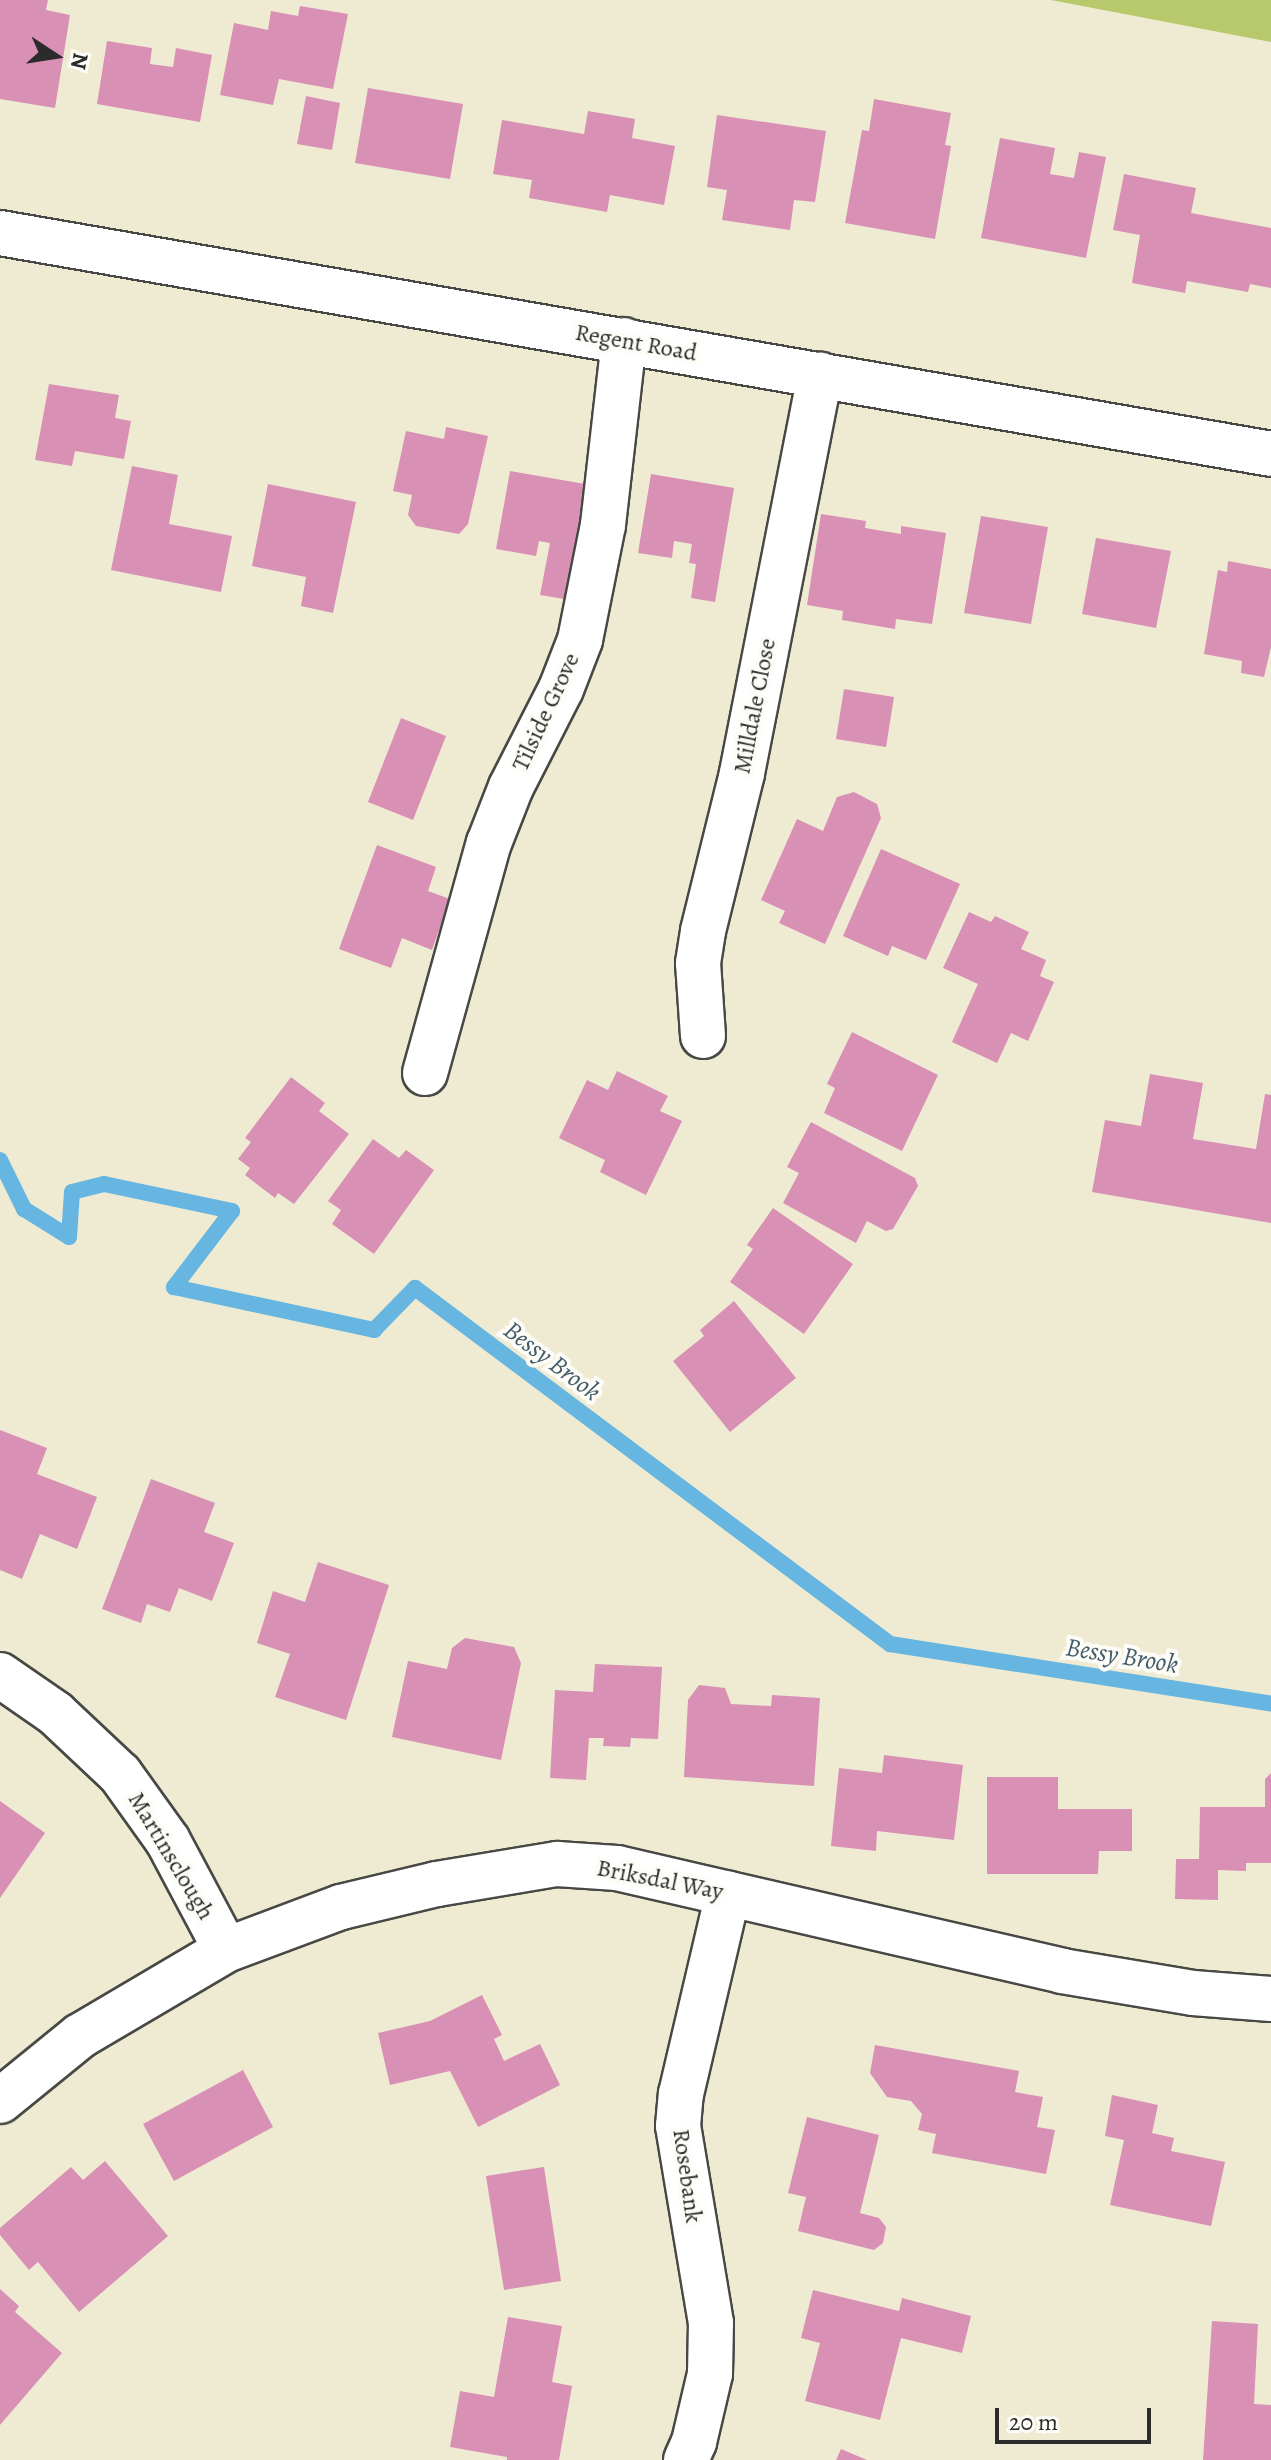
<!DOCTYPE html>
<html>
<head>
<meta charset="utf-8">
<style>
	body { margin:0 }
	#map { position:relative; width:1271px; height:2460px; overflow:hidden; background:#efebd3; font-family:Alegreya,serif }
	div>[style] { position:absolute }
	.green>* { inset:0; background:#b8c96b }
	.stream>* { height:16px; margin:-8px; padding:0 8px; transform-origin:8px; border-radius:8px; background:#66b6e1 }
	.building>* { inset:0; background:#d890b5 }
	.roads { filter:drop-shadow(2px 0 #484844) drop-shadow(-2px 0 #484844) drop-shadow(0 2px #484844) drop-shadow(0 -2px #484844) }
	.minor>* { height:44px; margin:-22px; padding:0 22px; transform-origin:22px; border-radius:22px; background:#fff }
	span { translate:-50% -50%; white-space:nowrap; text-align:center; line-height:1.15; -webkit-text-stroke:8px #fdfcf7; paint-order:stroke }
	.street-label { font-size:24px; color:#2b2b2b }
	.water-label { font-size:26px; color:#405c6b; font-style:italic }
	.north { position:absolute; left:16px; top:16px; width:80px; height:80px; -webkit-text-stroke:6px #fdfcf7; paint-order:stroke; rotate:102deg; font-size:22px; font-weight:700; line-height:32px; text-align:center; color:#2b2b2b }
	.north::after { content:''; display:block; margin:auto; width:28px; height:36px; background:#2b2b2b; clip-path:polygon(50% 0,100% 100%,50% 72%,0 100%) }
	.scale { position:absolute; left:995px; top:2408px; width:156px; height:36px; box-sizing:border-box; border:4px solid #2b2b2b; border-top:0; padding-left:10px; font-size:24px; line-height:28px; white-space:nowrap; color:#2b2b2b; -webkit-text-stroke:6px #fdfcf7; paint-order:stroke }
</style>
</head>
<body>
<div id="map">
	<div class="green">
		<i style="clip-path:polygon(1051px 0,1271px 0,1271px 42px)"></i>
	</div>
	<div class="stream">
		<i style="left:0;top:1160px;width:55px;rotate:63.9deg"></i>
		<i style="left:24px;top:1209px;width:53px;rotate:31.9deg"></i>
		<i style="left:69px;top:1237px;width:45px;rotate:-86.2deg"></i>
		<i style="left:72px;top:1192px;width:33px;rotate:-14deg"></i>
		<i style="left:104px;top:1184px;width:131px;rotate:11.9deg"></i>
		<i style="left:232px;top:1211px;width:96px;rotate:127.3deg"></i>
		<i style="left:174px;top:1287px;width:205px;rotate:12.1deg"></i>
		<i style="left:374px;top:1330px;width:59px;rotate:-45.7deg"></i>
		<i style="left:415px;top:1288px;width:594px;rotate:36.85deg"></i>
		<i style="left:890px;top:1644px;width:386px;rotate:8.9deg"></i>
	</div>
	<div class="building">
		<i style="clip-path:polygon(0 0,48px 0,46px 10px,70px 15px,55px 108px,0 99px)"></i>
		<i style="clip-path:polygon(300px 6px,348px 14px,333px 89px,279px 79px,273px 105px,220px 95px,234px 23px,268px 30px,271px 11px,298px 16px)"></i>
		<i style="clip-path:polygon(107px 41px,152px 48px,150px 64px,173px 67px,176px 48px,212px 55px,200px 122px,97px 104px)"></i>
		<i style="clip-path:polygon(368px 88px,463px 104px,450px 179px,355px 163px)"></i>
		<i style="clip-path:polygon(306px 96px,340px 103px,332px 150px,297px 144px)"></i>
		<i style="clip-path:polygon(874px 99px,951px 113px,945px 145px,951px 146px,935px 239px,845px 223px,862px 130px,869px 131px)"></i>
		<i style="clip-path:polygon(588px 111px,635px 119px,632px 138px,675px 146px,664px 205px,610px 195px,607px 212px,529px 198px,532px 180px,493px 174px,502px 120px,584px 134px)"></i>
		<i style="clip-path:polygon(717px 115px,826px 131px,815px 202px,794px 200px,790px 230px,722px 220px,727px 190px,707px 187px)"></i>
		<i style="clip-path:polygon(1000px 138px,1055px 148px,1050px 174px,1074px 178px,1079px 152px,1106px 157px,1086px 258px,981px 238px)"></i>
		<i style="clip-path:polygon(1124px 174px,1196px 188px,1191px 213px,1271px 228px,1271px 288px,1250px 284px,1248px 292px,1187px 281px,1185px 293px,1132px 283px,1140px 235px,1113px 230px)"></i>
		<i style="clip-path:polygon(49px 384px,119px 395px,115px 418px,131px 421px,124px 459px,75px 451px,72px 466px,35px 460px)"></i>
		<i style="clip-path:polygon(446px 427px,488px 436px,468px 524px,459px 534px,416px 526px,408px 515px,412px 495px,393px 491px,406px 431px,444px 439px)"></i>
		<i style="clip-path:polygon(132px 466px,178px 475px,169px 524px,232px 536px,221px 592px,111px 570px)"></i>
		<i style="clip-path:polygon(510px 471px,585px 484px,570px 600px,540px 595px,550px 543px,539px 541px,536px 556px,496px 549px)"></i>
		<i style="clip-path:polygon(651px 474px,734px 488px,715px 602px,691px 598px,696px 564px,689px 563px,692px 544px,674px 541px,672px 558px,638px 553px)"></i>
		<i style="clip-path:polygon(268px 484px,356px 502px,333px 613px,301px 606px,306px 577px,252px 566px)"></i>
		<i style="clip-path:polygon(821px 514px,866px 521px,865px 528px,901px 534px,901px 526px,946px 533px,932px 624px,896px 619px,895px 629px,842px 620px,843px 611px,807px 605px)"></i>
		<i style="clip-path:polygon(981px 516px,1048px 527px,1031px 624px,964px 613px)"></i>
		<i style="clip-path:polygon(1096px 538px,1171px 551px,1156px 628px,1082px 614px)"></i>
		<i style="clip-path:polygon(1228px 561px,1271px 569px,1271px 647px,1264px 677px,1241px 673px,1242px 661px,1204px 654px,1218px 570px,1227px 572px)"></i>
		<i style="clip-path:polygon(844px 689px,894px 697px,886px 747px,836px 739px)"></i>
		<i style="clip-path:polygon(401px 718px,446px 736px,413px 820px,368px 802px)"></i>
		<i style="clip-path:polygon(854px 792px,877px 804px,881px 818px,825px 944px,779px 923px,785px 911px,761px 900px,797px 819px,823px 831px,837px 797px)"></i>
		<i style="clip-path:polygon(377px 845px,436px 867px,428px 891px,450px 899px,432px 950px,402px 938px,391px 968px,339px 949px)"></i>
		<i style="clip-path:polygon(881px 849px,960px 884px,926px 960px,892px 946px,888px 956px,843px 936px)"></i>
		<i style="clip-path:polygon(969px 912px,991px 922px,995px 916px,1029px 932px,1021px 949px,1046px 960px,1040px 976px,1054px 982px,1028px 1041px,1011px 1033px,997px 1063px,952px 1042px,978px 984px,943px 968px)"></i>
		<i style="clip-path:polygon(852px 1032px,938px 1075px,902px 1151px,824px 1113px,835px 1088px,827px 1084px)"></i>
		<i style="clip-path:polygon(617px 1071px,668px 1096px,660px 1111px,682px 1121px,646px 1195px,600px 1172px,605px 1160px,559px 1138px,587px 1080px,608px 1090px)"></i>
		<i style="clip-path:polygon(1150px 1074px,1203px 1083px,1193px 1139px,1256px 1149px,1265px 1094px,1271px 1095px,1271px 1223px,1092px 1192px,1105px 1120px,1141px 1126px)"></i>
		<i style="clip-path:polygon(291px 1077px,325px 1103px,319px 1111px,349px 1134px,294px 1204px,278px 1193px,275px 1198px,245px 1175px,250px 1168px,238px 1159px,251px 1142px,245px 1138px)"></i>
		<i style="clip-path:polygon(811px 1122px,915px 1178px,918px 1186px,893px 1229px,886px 1231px,867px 1221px,856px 1243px,783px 1203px,799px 1173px,787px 1167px)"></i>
		<i style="clip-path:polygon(373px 1139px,399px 1158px,406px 1150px,434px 1170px,374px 1254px,332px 1224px,341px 1210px,328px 1201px)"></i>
		<i style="clip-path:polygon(773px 1208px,853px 1264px,804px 1334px,730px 1282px,753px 1249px,747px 1245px)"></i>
		<i style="clip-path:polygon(734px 1301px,796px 1378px,730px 1432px,673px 1361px,704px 1336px,700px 1330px)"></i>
		<i style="clip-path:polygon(0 1430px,47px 1448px,37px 1474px,97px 1497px,77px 1549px,40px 1534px,22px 1579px,0 1570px)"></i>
		<i style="clip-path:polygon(151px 1479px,215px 1503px,204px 1532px,234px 1543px,212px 1601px,179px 1588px,170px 1612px,147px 1604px,141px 1623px,102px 1609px)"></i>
		<i style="clip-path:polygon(318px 1562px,389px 1585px,346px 1720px,275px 1697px,290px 1654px,257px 1643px,273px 1591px,305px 1602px)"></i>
		<i style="clip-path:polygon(465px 1638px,514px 1647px,521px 1663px,501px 1760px,392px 1737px,408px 1661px,447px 1669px,452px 1648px)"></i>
		<i style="clip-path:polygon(595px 1664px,662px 1667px,658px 1739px,631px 1738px,630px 1747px,603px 1746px,604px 1738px,589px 1738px,586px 1780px,550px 1778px,555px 1690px,593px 1692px)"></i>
		<i style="clip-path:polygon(699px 1685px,725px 1688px,731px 1704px,771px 1706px,772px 1695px,820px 1698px,814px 1786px,684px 1777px,688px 1700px)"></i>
		<i style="clip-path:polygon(884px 1755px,963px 1765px,954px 1840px,877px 1831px,876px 1851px,831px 1846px,839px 1768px,882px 1773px)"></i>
		<i style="clip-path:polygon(1271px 1773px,1271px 1863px,1246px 1863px,1246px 1871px,1218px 1870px,1218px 1900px,1175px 1899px,1176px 1859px,1199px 1859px,1200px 1807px,1265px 1807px,1265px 1779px)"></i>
		<i style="clip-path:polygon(987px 1777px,1058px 1777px,1058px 1809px,1132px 1809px,1132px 1851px,1099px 1851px,1098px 1874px,987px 1874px)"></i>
		<i style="clip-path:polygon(0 1801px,45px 1833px,0 1898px)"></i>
		<i style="clip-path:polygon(482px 1995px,502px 2035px,494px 2039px,504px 2061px,540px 2044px,560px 2085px,478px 2127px,450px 2071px,390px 2085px,378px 2033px,430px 2021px)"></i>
		<i style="clip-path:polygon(875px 2045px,1019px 2071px,1015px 2092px,1043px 2097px,1037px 2127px,1055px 2130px,1046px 2174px,932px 2153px,936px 2134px,918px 2130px,922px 2114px,911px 2101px,887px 2097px,870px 2073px)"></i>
		<i style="clip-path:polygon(243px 2070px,273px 2127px,174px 2181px,143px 2124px)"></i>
		<i style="clip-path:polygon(1112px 2095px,1158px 2105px,1152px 2133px,1174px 2138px,1171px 2151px,1225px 2162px,1211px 2226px,1110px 2205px,1124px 2140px,1105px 2136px)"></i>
		<i style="clip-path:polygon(807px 2117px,879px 2135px,860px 2213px,879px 2218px,886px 2227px,883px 2243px,874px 2250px,798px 2231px,806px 2197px,788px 2193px)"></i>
		<i style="clip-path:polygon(105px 2161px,168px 2236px,79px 2312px,38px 2262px,29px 2270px,0 2235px,0 2228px,71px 2167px,83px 2180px)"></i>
		<i style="clip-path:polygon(544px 2167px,561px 2281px,504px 2290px,486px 2176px)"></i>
		<i style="clip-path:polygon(0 2289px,19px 2306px,15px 2312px,62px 2353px,0 2425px)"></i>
		<i style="clip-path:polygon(813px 2290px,899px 2311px,902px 2298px,971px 2316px,962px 2353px,901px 2338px,880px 2420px,805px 2401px,820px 2343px,801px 2338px)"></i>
		<i style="clip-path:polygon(508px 2317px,562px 2326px,552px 2382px,572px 2386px,559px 2460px,507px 2460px,507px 2457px,450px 2447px,460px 2391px,494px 2397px)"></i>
		<i style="clip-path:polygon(1212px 2321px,1258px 2324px,1254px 2404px,1271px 2405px,1271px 2460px,1203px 2460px)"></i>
		<i style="clip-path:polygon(841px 2449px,867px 2460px,836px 2460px)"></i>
	</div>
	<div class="roads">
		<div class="minor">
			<i style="left:0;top:233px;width:1290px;rotate:9.86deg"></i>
			<i style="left:703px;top:1036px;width:73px;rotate:-93.9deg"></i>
			<i style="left:698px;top:963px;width:32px;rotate:-81deg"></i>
			<i style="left:703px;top:931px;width:163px;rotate:-76.1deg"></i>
			<i style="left:742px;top:773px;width:406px;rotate:-78.9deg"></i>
			<i style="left:425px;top:1073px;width:239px;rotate:-74.5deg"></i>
			<i style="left:489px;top:843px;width:60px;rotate:-68.6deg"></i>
			<i style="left:511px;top:787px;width:110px;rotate:-63deg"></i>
			<i style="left:561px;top:689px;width:53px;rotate:-68.8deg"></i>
			<i style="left:580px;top:640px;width:117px;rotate:-78.7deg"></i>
			<i style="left:603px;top:525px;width:186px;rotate:-83.5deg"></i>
			<i style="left:0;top:1675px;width:67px;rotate:34.6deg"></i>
			<i style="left:55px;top:1713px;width:89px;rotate:43.2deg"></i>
			<i style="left:120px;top:1774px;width:82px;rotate:54.4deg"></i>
			<i style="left:168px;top:1841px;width:123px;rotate:62deg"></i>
			<i style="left:0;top:2101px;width:103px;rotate:-39.1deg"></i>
			<i style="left:80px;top:2036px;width:169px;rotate:-30.5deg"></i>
			<i style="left:226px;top:1950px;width:123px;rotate:-20.5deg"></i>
			<i style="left:341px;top:1907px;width:99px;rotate:-13.5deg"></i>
			<i style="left:437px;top:1884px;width:122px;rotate:-9.5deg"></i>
			<i style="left:557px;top:1864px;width:60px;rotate:3.8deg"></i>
			<i style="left:617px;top:1868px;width:457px;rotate:13deg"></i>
			<i style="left:1062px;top:1971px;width:133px;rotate:9.5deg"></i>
			<i style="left:1193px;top:1993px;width:78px;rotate:4.4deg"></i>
			<i style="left:686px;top:2460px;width:20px;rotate:-66deg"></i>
			<i style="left:694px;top:2442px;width:70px;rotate:-76.8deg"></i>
			<i style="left:710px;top:2374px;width:51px;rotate:-88.9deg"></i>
			<i style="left:711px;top:2323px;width:200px;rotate:-99.5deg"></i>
			<i style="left:678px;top:2126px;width:32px;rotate:-85deg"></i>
			<i style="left:681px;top:2094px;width:206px;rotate:-76.8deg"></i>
		</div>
	</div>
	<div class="street-label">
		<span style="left:636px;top:343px;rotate:10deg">Regent Road</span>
		<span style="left:755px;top:706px;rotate:-79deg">Milldale Close</span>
		<span style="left:546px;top:712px;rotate:-65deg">Tilside Grove</span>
		<span style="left:171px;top:1856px;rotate:59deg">Martinsclough</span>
		<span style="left:660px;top:1880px;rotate:11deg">Briksdal Way</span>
		<span style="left:687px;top:2176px;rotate:82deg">Rosebank</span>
	</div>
	<div class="water-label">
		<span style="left:552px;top:1361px;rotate:37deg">Bessy Brook</span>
		<span style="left:1122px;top:1656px;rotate:9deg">Bessy Brook</span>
	</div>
	<div class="north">N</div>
	<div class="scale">20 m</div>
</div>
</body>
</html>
